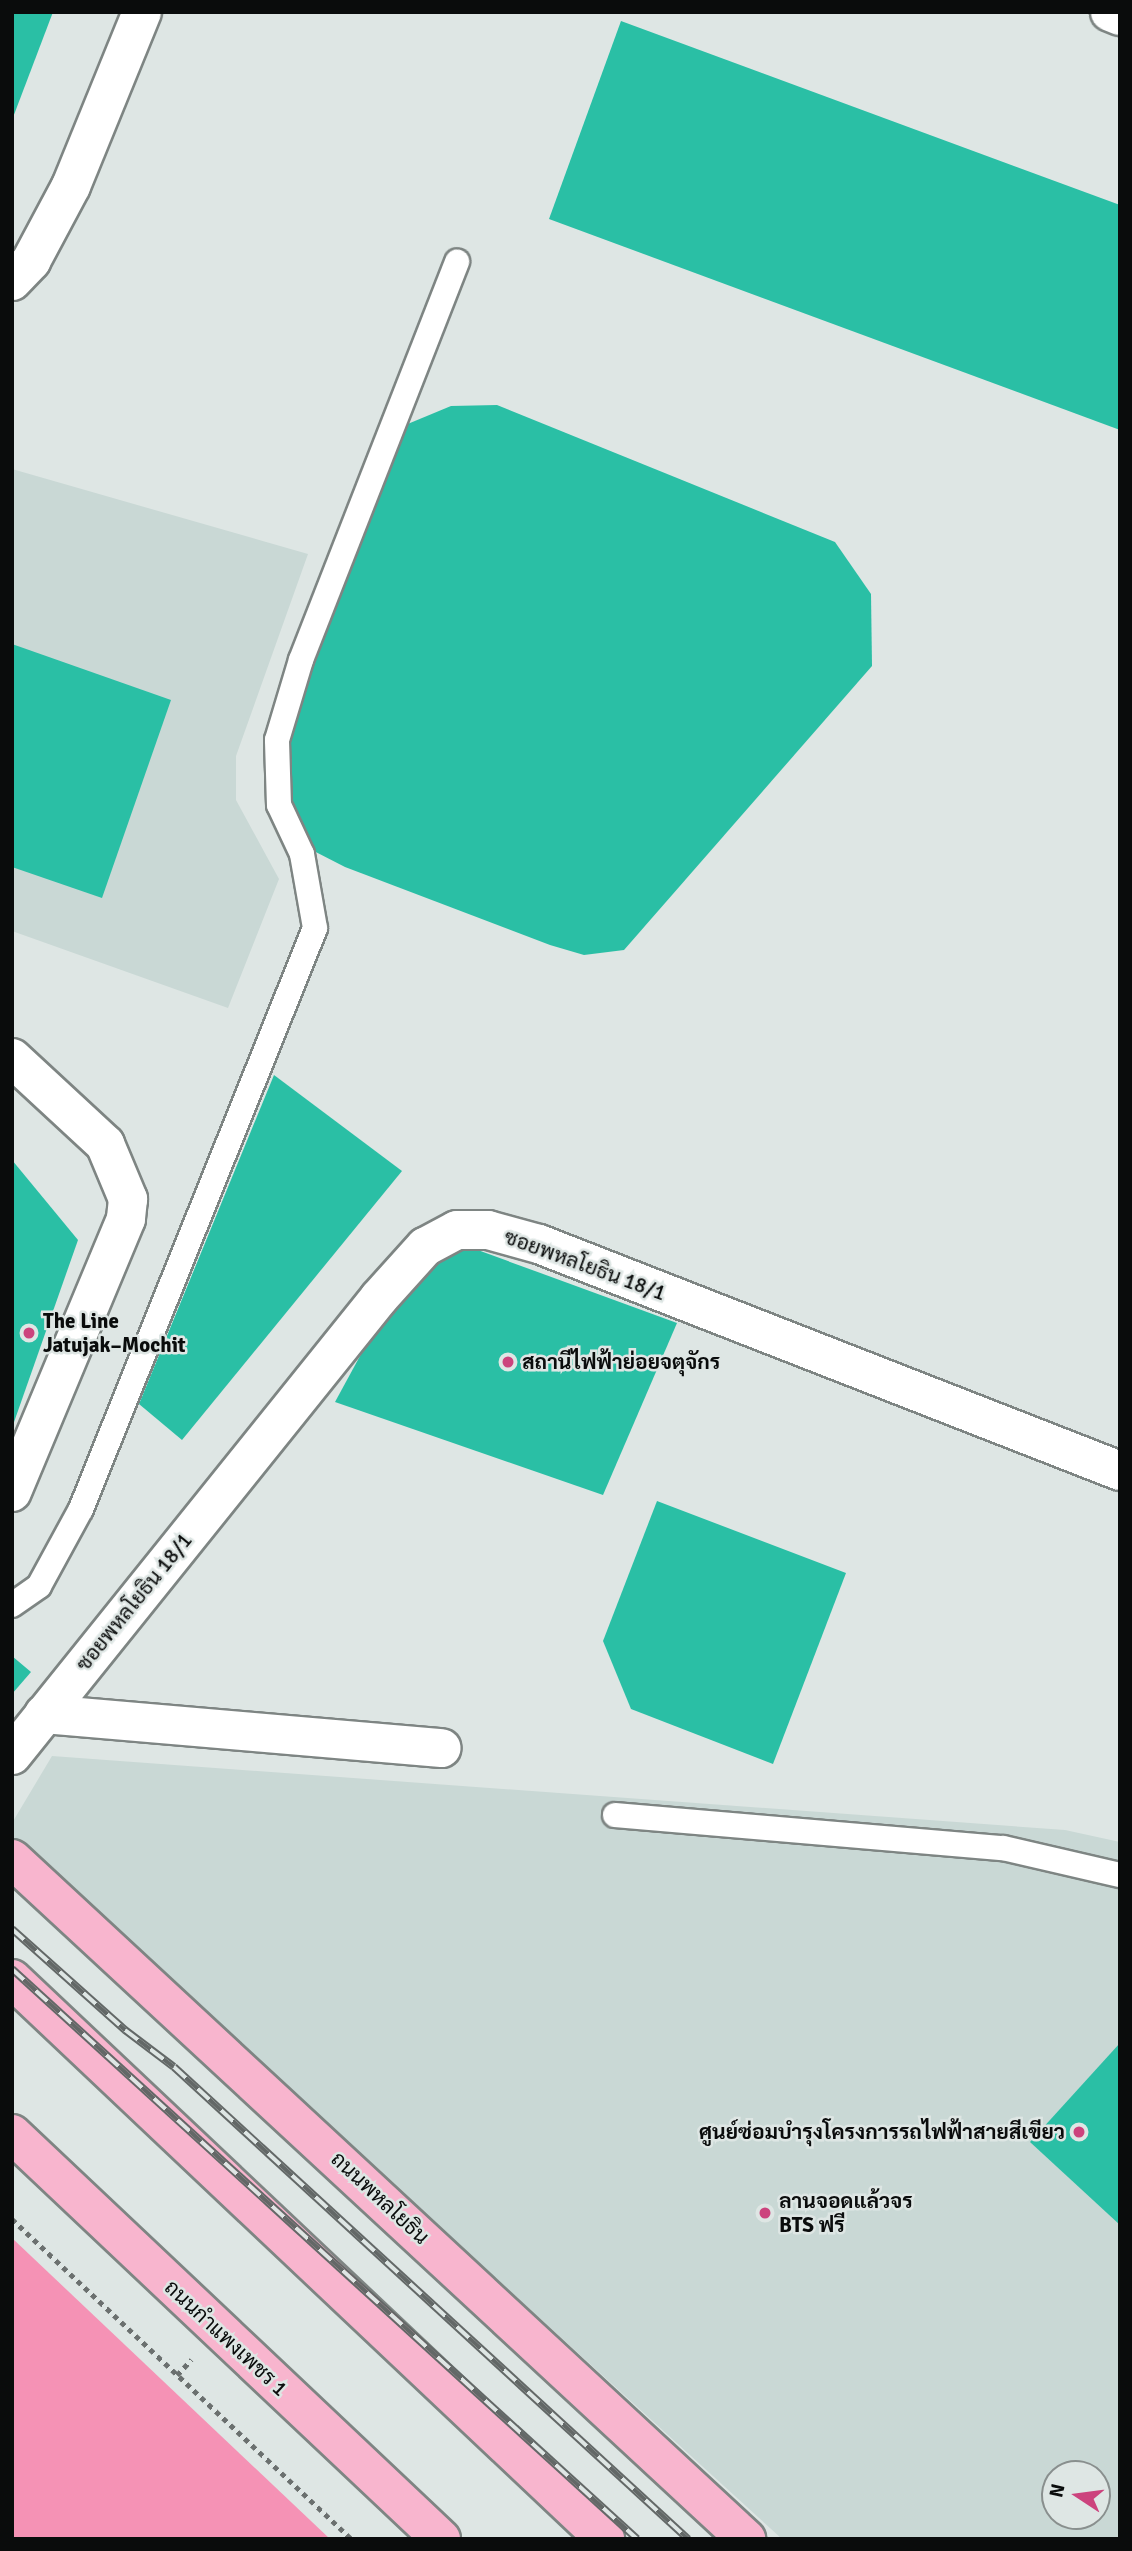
<!DOCTYPE html>
<html>
<head>
<meta charset="utf-8">
<style>
	body { margin:0 }
	#map { position:relative; width:1132px; height:2551px; overflow:hidden; background:#dee6e4; font-family:Signika,Sarabun,sans-serif }
	div>[style] { position:absolute }
	.built>* { inset:0; background:#c9d8d5 }
	.forest>* { inset:0; background:#f592b5 }
	.building>* { inset:0; background:#2abfa5 }
	.path>* { height:4.5px; margin-top:-2.25px; transform-origin:0; background:repeating-linear-gradient(90deg,#6b706f 0 5px,transparent 0 10px) }
	.roads { filter:drop-shadow(2px 0 #7e8583) drop-shadow(-2px 0 #7e8583) drop-shadow(0 2px #7e8583) drop-shadow(0 -2px #7e8583) }
	.lane>* { height:24px; margin:-12px; padding:0 12px; transform-origin:12px; border-radius:12px; background:#fff }
	.street>* { height:38px; margin:-19px; padding:0 19px; transform-origin:19px; border-radius:19px; background:#fff }
	.primary>* { height:38px; margin:-19px; padding:0 19px; transform-origin:19px; border-radius:19px; background:#f8b5ce }
	.rail>* { height:8px; margin-top:-4px; transform-origin:0; background:repeating-linear-gradient(90deg,#dee6e4 0 16px,#636867 0 32px); box-sizing:border-box; border-block:2px solid #636867 }
	.dots>* { width:19px; height:19px; translate:-50% -50%; box-sizing:border-box; border:4px solid #dee6e4; border-radius:50% }
	span { translate:-50% -50%; white-space:nowrap; text-align:center; line-height:1.15; -webkit-text-stroke:5px #dee6e4; paint-order:stroke }
	.street-label { font-size:21px; color:#0a0c0c }
	.poi-label { font-size:21px; color:#0a0c0c; font-weight:700 }
	.left { translate:0 -50%; text-align:left }
	.right { translate:-100% -50%; text-align:right }
	.frame { position:absolute; inset:0; border:14px solid #0a0c0c; pointer-events:none }
	.north { position:absolute; left:1041px; top:2460px; width:70px; height:70px; box-sizing:border-box; background:#dee6e4; border:2px solid #898f8e; border-radius:50%; rotate:283deg; font-size:19px; font-weight:700; line-height:28px; text-align:center; color:#0a0c0c }
	.north::after { content:''; display:block; margin:auto; width:24px; height:32px; background:#cc437d; clip-path:polygon(50% 0,100% 100%,50% 72%,0 100%) }
</style>
</head>
<body>
<div id="map">
	<div class="built">
		<i style="clip-path:polygon(12px 469px,308px 554px,236px 756px,236px 800px,279px 879px,228px 1008px,12px 931px)"></i>
		<i style="clip-path:polygon(evenodd,52px 1756px,1065px 1830px,1120px 1842px,1120px 2539px,782px 2539px,12px 1837px,12px 1823px,52px 1756px,1055px 2474px,1097px 2474px,1097px 2516px,1055px 2516px,1055px 2474px)"></i>
	</div>
	<div class="forest">
		<i style="clip-path:polygon(12px 2238px,330px 2539px,12px 2539px)"></i>
	</div>
	<div class="building">
		<i style="clip-path:polygon(12px 12px,53px 12px,12px 120px)"></i>
		<i style="clip-path:polygon(621px 21px,1120px 205px,1120px 430px,549px 219px)"></i>
		<i style="clip-path:polygon(497px 405px,835px 542px,871px 594px,872px 666px,624px 950px,584px 955px,550px 945px,345px 867px,306px 847px,270px 754px,398px 428px,451px 406px)"></i>
		<i style="clip-path:polygon(12px 644px,171px 700px,102px 898px,12px 867px)"></i>
		<i style="clip-path:polygon(274px 1075px,402px 1171px,182px 1440px,139px 1404px)"></i>
		<i style="clip-path:polygon(12px 1160px,78px 1240px,13px 1425px,12px 1425px)"></i>
		<i style="clip-path:polygon(453px 1241px,677px 1323px,603px 1495px,335px 1402px,409px 1266px)"></i>
		<i style="clip-path:polygon(657px 1501px,846px 1573px,773px 1764px,631px 1709px,603px 1641px)"></i>
		<i style="clip-path:polygon(12px 1656px,31px 1672px,12px 1694px)"></i>
		<i style="clip-path:polygon(1120px 2043px,1120px 2225px,1030px 2142px)"></i>
	</div>
	<div class="path">
		<i style="left:12px;top:2219px;width:466px;rotate:43.3deg"></i>
		<i style="left:177px;top:2375px;width:21px;rotate:-47deg"></i>
	</div>
	<div class="roads">
		<div class="lane">
			<i style="left:12px;top:1605px;width:33px;rotate:-35deg"></i>
			<i style="left:39px;top:1586px;width:88px;rotate:-61.4deg"></i>
			<i style="left:81px;top:1509px;width:626px;rotate:-68.06deg"></i>
			<i style="left:315px;top:928px;width:75px;rotate:-100deg"></i>
			<i style="left:302px;top:854px;width:54px;rotate:-115.1deg"></i>
			<i style="left:279px;top:805px;width:65px;rotate:-91.8deg"></i>
			<i style="left:277px;top:740px;width:84px;rotate:-73.3deg"></i>
			<i style="left:301px;top:660px;width:428px;rotate:-68.6deg"></i>
			<i style="left:615px;top:1815px;width:389px;rotate:4.9deg"></i>
			<i style="left:1003px;top:1848px;width:120px;rotate:13deg"></i>
		</div>
		<div class="street">
			<i style="left:1110px;top:12px;width:11px;rotate:22deg"></i>
			<i style="left:12px;top:281px;width:28px;rotate:-46deg"></i>
			<i style="left:31px;top:261px;width:85px;rotate:-61.9deg"></i>
			<i style="left:71px;top:186px;width:188px;rotate:-67.8deg"></i>
			<i style="left:12px;top:1058px;width:127px;rotate:42.8deg"></i>
			<i style="left:105px;top:1144px;width:60px;rotate:67.3deg"></i>
			<i style="left:128px;top:1199px;width:20px;rotate:96deg"></i>
			<i style="left:126px;top:1219px;width:296px;rotate:112.7deg"></i>
			<i style="left:44px;top:1714px;width:399px;rotate:4.9deg"></i>
			<i style="left:12px;top:1755px;width:586px;rotate:-51.23deg"></i>
			<i style="left:379px;top:1298px;width:69px;rotate:-48deg"></i>
			<i style="left:425px;top:1247px;width:36px;rotate:-28deg"></i>
			<i style="left:457px;top:1230px;width:31px"></i>
			<i style="left:488px;top:1230px;width:53px;rotate:15.4deg"></i>
			<i style="left:539px;top:1244px;width:624px;rotate:21.34deg"></i>
		</div>
		<div class="primary">
			<i style="left:12px;top:1859px;width:1001px;rotate:42.81deg"></i>
			<i style="left:12px;top:1979px;width:816px;rotate:43.36deg"></i>
			<i style="left:12px;top:2134px;width:590px;rotate:43.35deg"></i>
		</div>
	</div>
	<div class="rail">
		<i style="left:12px;top:1929px;width:152px;rotate:41.8deg"></i>
		<i style="left:125px;top:2030px;width:61px;rotate:37.1deg"></i>
		<i style="left:174px;top:2067px;width:698px;rotate:42.56deg"></i>
		<i style="left:12px;top:1969px;width:846px;rotate:42.36deg"></i>
	</div>
	<div class="dots">
		<i style="left:29px;top:1333px;background:#cc437d"></i>
		<i style="left:508px;top:1362px;background:#cc437d"></i>
		<i style="left:1079px;top:2132px;background:#cc437d"></i>
		<i style="left:765px;top:2213px;background:#cc437d"></i>
	</div>
	<div class="street-label">
		<span style="left:585px;top:1265px;rotate:20deg">ซอยพหลโยธิน 18/1</span>
		<span style="left:134px;top:1602px;rotate:-51deg">ซอยพหลโยธิน 18/1</span>
		<span style="left:380px;top:2198px;rotate:43deg">ถนนพหลโยธิน</span>
		<span style="left:226px;top:2338px;rotate:43deg">ถนนกำแพงเพชร 1</span>
	</div>
	<div class="poi-label">
		<span class="left" style="left:43px;top:1333px">The Line<br>Jatujak–Mochit</span>
		<span class="left" style="left:522px;top:1362px">สถานีไฟฟ้าย่อยจตุจักร</span>
		<span class="right" style="left:1065px;top:2132px">ศูนย์ซ่อมบำรุงโครงการรถไฟฟ้าสายสีเขียว</span>
		<span class="left" style="left:779px;top:2213px">ลานจอดแล้วจร<br>BTS ฟรี</span>
	</div>
	<div class="frame"></div>
	<div class="north">N</div>
</div>
</body>
</html>
